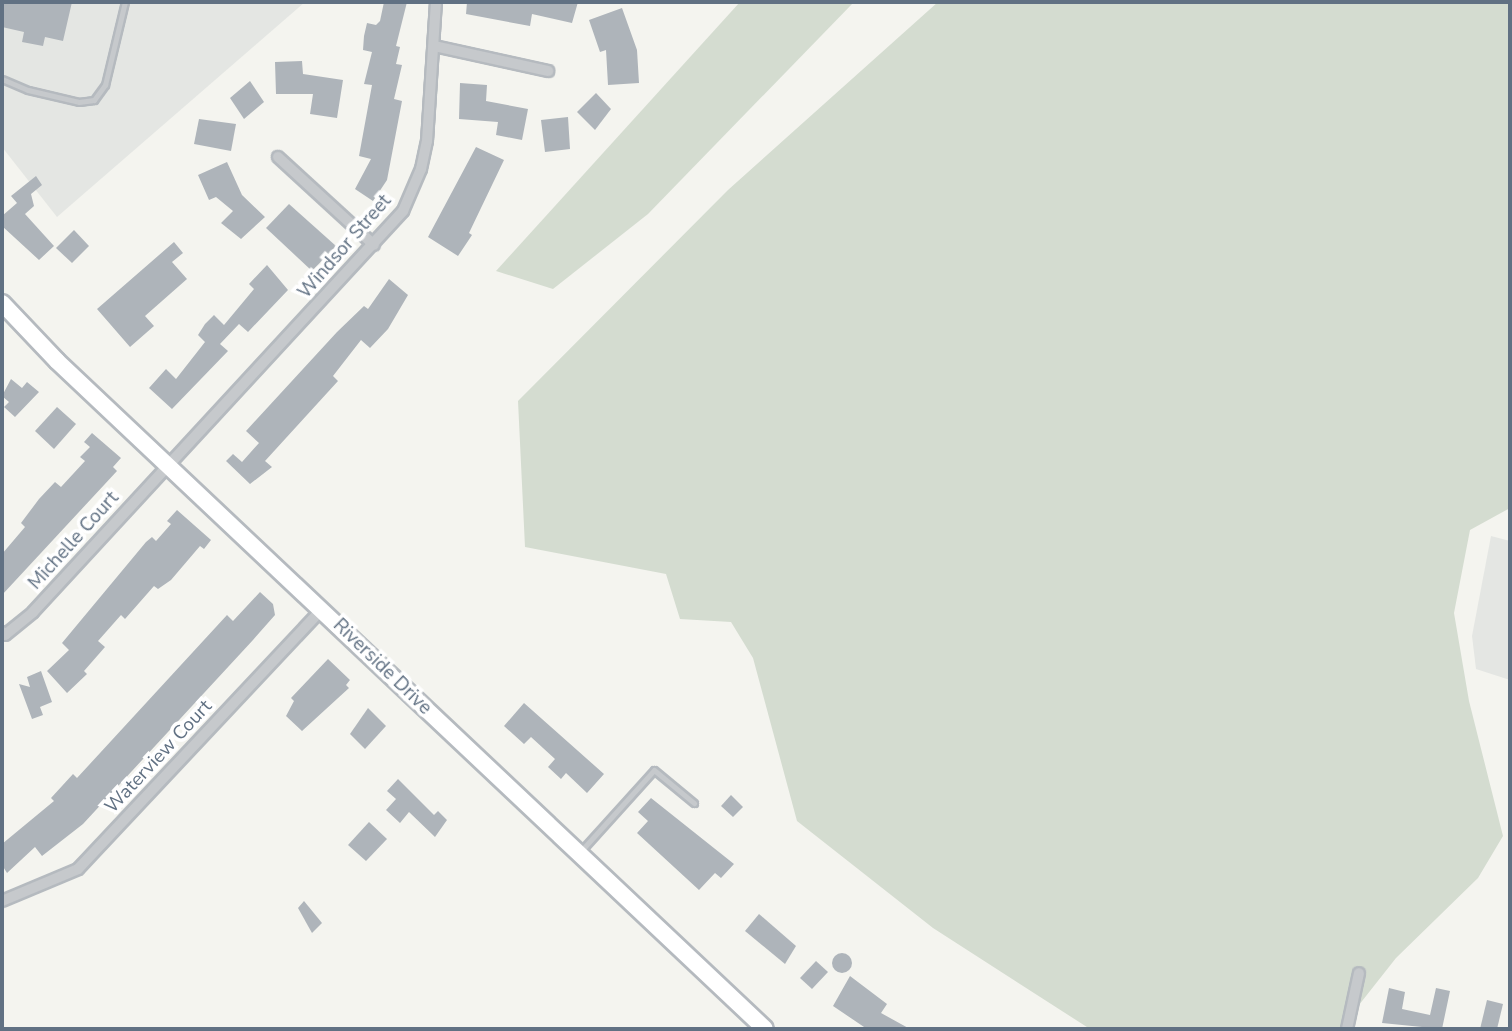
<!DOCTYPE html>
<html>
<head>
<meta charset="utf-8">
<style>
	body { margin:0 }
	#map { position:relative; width:1512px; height:1031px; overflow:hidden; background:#f4f4ef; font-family:"Nunito Sans",sans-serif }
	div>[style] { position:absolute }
	.built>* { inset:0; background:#e4e6e3 }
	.green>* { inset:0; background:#d4dcd0 }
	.building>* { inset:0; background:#aeb4ba }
	.round { border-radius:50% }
	.roads { filter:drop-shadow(2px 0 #b5babf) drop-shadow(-2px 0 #b5babf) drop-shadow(0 2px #b5babf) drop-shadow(0 -2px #b5babf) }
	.service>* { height:5px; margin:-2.5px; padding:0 2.5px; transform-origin:2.5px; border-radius:2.5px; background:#c6c9cc }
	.minor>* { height:10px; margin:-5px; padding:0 5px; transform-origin:5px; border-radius:5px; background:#c6c9cc }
	.secondary>* { height:16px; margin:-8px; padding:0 8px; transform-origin:8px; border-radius:8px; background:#fff }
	span { translate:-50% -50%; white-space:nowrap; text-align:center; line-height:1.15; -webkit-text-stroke:7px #fff; paint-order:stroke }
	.street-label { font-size:19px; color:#617183 }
	.frame { position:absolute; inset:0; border:4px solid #617183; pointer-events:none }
</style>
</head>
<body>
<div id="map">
	<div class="built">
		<i style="clip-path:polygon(2px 2px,305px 2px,57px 217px,2px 147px)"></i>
		<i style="clip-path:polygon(1491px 536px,1510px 541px,1510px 680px,1476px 669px,1472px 636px)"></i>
	</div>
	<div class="green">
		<i style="clip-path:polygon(740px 2px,854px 2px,648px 214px,553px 289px,496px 271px)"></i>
		<i style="clip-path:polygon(938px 2px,1510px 2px,1510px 508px,1470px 530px,1454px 613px,1469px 701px,1503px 836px,1478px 878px,1396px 958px,1340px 1029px,1090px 1029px,933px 928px,797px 821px,753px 658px,731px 622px,680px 619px,666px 574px,525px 547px,518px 401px,728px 190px)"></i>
	</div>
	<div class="building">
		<i style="clip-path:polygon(2px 2px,72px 2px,63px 41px,45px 37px,43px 46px,22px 42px,24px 32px,2px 27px)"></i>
		<i style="clip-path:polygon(384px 2px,407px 2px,396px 46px,400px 47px,396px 64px,402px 65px,394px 99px,402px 101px,387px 180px,373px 201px,355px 189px,371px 159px,359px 156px,372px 85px,364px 84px,372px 52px,363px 50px,364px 36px,367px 23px,376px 25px,380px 21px)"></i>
		<i style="clip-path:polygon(467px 2px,578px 2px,572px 23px,532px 14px,530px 26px,466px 14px)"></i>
		<i style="clip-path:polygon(622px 8px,637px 50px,639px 83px,608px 85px,606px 50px,600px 52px,589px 20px)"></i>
		<i style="clip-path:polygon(302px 61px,303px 74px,343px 80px,337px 118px,310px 114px,313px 94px,276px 94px,275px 62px)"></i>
		<i style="clip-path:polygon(250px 81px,264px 102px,244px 119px,230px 98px)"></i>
		<i style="clip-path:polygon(460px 83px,487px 85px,486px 101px,528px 109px,522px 140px,496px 135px,498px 122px,459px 119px)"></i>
		<i style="clip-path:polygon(596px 93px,611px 109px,595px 130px,577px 112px)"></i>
		<i style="clip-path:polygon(568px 117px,570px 149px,545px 152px,541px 120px)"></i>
		<i style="clip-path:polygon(199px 119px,236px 124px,231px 151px,194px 144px)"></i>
		<i style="clip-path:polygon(476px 147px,504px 160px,469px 233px,472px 235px,458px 256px,428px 237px)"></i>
		<i style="clip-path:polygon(227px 162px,242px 195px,265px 217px,241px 239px,221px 223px,233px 211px,216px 197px,209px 200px,198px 175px)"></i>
		<i style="clip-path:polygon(36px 176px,42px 185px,31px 194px,34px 206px,25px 214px,54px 246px,39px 260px,2px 226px,2px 216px,17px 203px,11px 196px)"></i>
		<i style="clip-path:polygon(289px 204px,336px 246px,312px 271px,266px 228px)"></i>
		<i style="clip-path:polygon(74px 230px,89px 246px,72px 263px,56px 248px)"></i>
		<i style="clip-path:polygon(174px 242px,183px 253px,172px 262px,187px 279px,145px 316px,154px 326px,130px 347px,97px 309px)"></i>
		<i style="clip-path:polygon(267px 265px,288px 290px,248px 332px,239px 324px,220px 344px,228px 351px,172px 409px,149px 388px,166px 369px,176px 379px,205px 342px,198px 335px,205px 324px,214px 315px,224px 325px,254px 289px,249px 284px)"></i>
		<i style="clip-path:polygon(389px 279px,408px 295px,388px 329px,370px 348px,361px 340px,333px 376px,338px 381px,265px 461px,272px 467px,250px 484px,226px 461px,233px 454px,242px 462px,259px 443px,246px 431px,337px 332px,364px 306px,368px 309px)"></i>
		<i style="clip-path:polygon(11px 379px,22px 388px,27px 382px,39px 392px,15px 417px,4px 407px,9px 402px,2px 396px)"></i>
		<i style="clip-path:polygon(57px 407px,76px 424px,54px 449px,35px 431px)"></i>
		<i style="clip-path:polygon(92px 433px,121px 458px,113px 467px,117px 471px,2px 595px,2px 554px,25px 527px,21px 523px,39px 499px,55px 482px,61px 487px,85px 461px,80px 457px,90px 447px,84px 442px)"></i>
		<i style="clip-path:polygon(177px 510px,211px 540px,204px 549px,200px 546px,171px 580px,158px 589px,154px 586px,125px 619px,121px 615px,98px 641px,105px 647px,84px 671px,87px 674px,67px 693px,47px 671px,69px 650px,62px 643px,146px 542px,152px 537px,156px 541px,171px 524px,167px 521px)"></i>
		<i style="clip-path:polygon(260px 592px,273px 604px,275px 615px,253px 640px,83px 824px,42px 856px,35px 847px,7px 873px,2px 865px,2px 844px,54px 801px,51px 798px,73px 774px,77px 778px,227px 615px,233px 621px)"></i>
		<i style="clip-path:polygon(328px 659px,350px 680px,346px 685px,349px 688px,302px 731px,286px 716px,294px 701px,291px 698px)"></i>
		<i style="clip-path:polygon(41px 671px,52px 702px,40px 707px,43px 715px,32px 719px,19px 684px,30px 687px,27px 677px)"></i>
		<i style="clip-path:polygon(524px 703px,604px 774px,587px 793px,566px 773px,561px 779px,548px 767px,555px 759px,531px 737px,524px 744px,504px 726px)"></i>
		<i style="clip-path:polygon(368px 708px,386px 726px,365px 749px,350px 734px)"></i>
		<i style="clip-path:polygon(398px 779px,434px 815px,438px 811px,447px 820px,435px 837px,409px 812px,400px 823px,386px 810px,396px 799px,387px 791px)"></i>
		<i style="clip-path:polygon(731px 795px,743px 807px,733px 817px,721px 806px)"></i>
		<i style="clip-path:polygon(651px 798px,734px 864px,721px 878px,715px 873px,699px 890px,637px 833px,648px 821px,638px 812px)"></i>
		<i style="clip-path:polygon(369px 822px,387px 839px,366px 861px,348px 845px)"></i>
		<i style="clip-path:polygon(304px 901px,322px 923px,312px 933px,298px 908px)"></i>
		<i style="clip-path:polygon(759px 914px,796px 946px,785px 964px,745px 931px)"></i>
		<i class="round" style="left:832px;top:953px;width:20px;height:20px"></i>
		<i style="clip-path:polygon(816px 961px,828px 972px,812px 989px,800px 978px)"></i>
		<i style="clip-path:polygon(850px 976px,887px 1004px,881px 1013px,910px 1029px,867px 1029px,833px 1006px)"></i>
		<i style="clip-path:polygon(1389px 988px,1405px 992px,1402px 1009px,1430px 1015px,1436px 988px,1450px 991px,1442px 1029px,1382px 1023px)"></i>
		<i style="clip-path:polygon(1487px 1000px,1503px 1004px,1497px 1029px,1480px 1029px)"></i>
	</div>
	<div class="roads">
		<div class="service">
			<i style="left:2px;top:79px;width:28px;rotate:23deg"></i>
			<i style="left:28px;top:90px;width:52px;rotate:13.2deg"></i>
			<i style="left:79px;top:102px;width:15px;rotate:-8deg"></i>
			<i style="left:94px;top:100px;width:19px;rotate:-54deg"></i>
			<i style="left:105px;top:85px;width:85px;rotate:-76.5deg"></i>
			<i style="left:580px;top:852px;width:110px;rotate:-47.9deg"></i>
			<i style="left:654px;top:770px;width:52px;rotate:39.5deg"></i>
		</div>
		<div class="minor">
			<i style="left:434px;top:46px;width:117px;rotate:12.4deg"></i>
			<i style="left:278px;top:157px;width:130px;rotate:42.5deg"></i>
			<i style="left:2px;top:632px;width:4px;rotate:45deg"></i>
			<i style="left:5px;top:635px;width:36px;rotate:-39deg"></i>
			<i style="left:33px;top:612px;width:546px;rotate:-47.3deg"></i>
			<i style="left:403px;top:211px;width:46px;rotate:-66.8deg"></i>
			<i style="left:421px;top:169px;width:29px;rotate:-78deg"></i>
			<i style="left:427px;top:141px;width:139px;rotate:-86.3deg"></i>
			<i style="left:2px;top:901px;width:82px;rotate:-22.8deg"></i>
			<i style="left:78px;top:869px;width:357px;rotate:-46.8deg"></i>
			<i style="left:1347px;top:1029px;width:57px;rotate:-77.9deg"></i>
		</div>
		<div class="secondary">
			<i style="left:2px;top:303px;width:80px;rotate:46.5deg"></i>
			<i style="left:57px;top:361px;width:973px;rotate:43.33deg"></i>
		</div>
	</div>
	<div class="street-label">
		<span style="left:345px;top:247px;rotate:-49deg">Windsor Street</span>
		<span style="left:74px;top:541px;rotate:-48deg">Michelle Court</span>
		<span style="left:382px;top:667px;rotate:44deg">Riverside Drive</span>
		<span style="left:159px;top:757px;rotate:-47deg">Waterview Court</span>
	</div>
	<div class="frame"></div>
</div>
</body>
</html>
